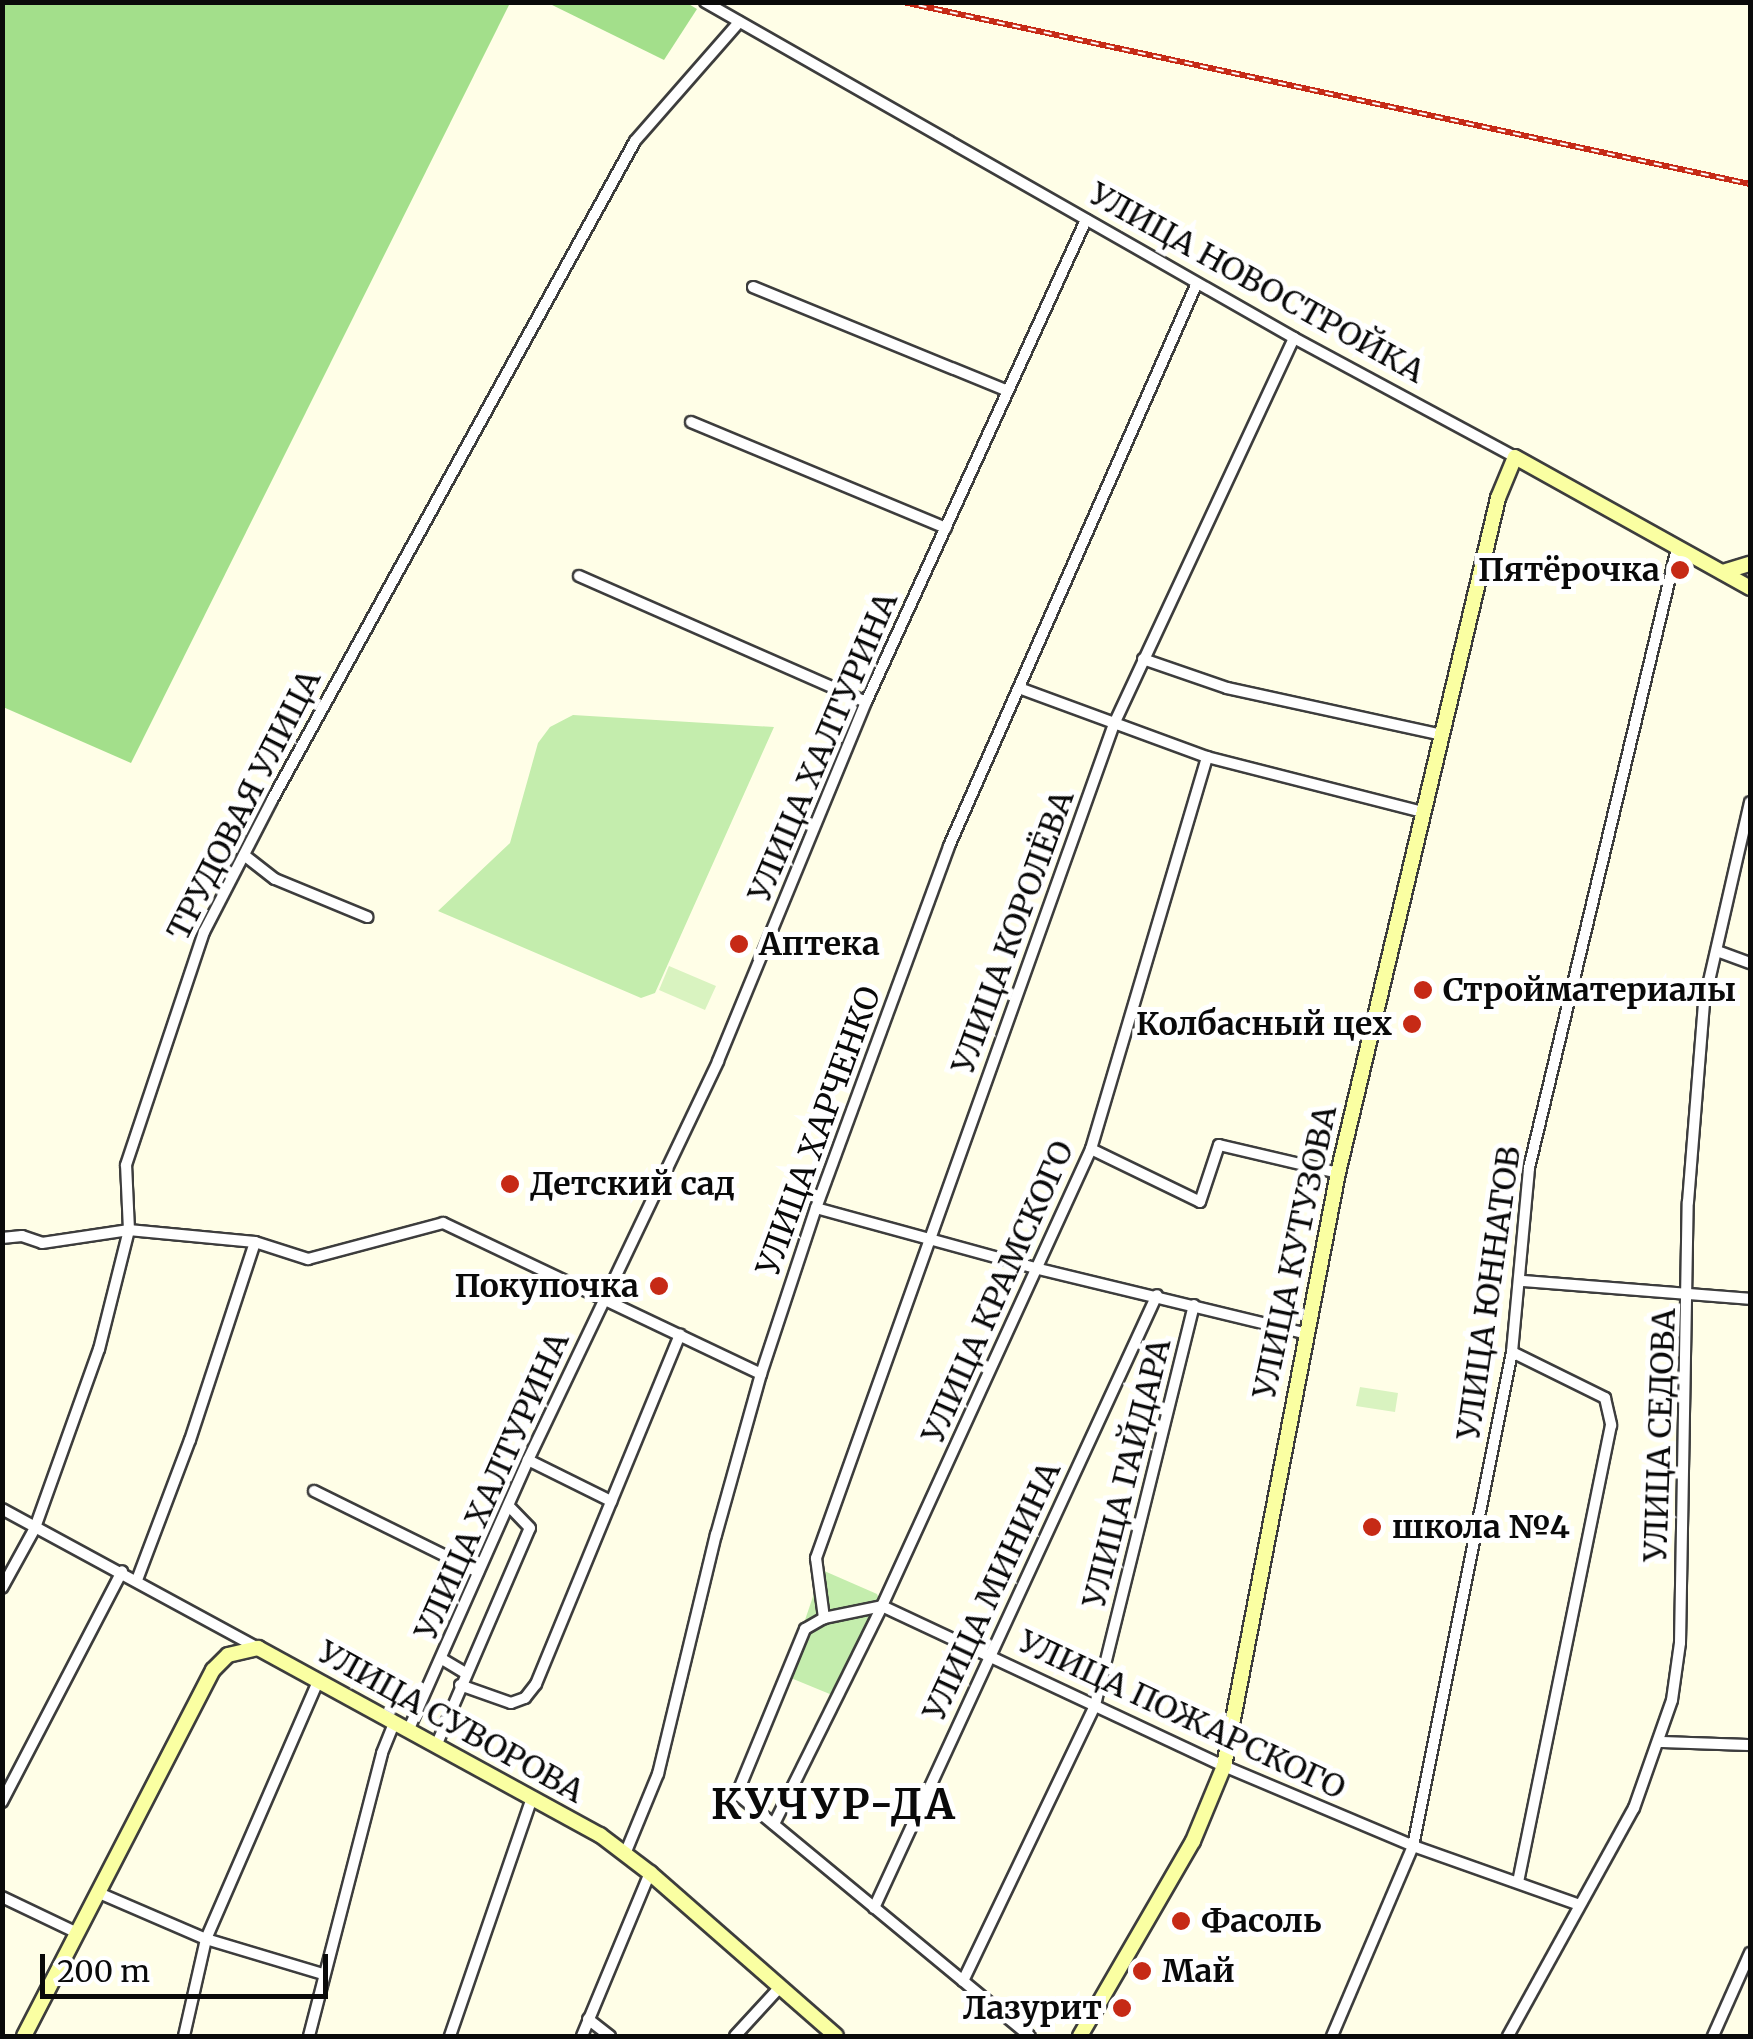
<!DOCTYPE html>
<html>
<head>
<meta charset="utf-8">
<style>
	body { margin:0 }
	#map { position:relative; width:1753px; height:2039px; overflow:hidden; background:#fffee7; font-family:Merriweather,serif }
	div>[style] { position:absolute }
	.green>* { inset:0; background:#c4edad }
	.forest>* { inset:0; background:#a3df8b }
	.pitch>* { inset:0; background:#d9f3c0 }
	.roads { filter:drop-shadow(2px 0 #3d3d3d) drop-shadow(-2px 0 #3d3d3d) drop-shadow(0 2px #3d3d3d) drop-shadow(0 -2px #3d3d3d) }
	.street>* { height:10px; margin:-5px; padding:0 5px; transform-origin:5px; border-radius:5px; background:#fff }
	.secondary>* { height:14px; margin:-7px; padding:0 7px; transform-origin:7px; border-radius:7px; background:#faffa2 }
	.rail>* { height:6px; margin-top:-3px; transform-origin:0; background:repeating-linear-gradient(90deg,#fff 0 8px,#c62a16 0 16px); box-sizing:border-box; border-block:2px solid #c62a16 }
	.dots>* { width:28px; height:28px; translate:-50% -50%; box-sizing:border-box; border:5px solid #fff; border-radius:50% }
	span { translate:-50% -50%; white-space:nowrap; text-align:center; line-height:1.15; -webkit-text-stroke:10px #fff; paint-order:stroke }
	.street-label { font-size:32px; color:#0a0a0a }
	.poi-label { font-size:32px; color:#0a0a0a; font-weight:700 }
	.right { translate:-100% -50%; text-align:right }
	.left { translate:0 -50%; text-align:left }
	.district-label { font-size:42px; color:#0a0a0a; font-weight:700; letter-spacing:2.5px }
	.frame { position:absolute; inset:0; border:5px solid #0a0a0a; pointer-events:none }
	.scale { position:absolute; left:40px; top:1954px; width:288px; height:45px; box-sizing:border-box; border:5px solid #0a0a0a; border-top:0; padding-left:12px; font-size:30px; line-height:35px; white-space:nowrap; color:#0a0a0a; -webkit-text-stroke:8px #fff; paint-order:stroke }
</style>
</head>
<body>
<div id="map">
	<div class="green">
		<i style="clip-path:polygon(573px 715px,774px 727px,655px 993px,641px 998px,438px 911px,510px 843px,538px 743px,550px 727px)"></i>
		<i style="clip-path:polygon(822px 1570px,877px 1594px,882px 1606px,837px 1697px,786px 1676px)"></i>
	</div>
	<div class="forest">
		<i style="clip-path:polygon(3px 2px,510px 3px,131px 763px,3px 707px)"></i>
		<i style="clip-path:polygon(687px 3px,697px 9px,664px 60px,548px 3px)"></i>
	</div>
	<div class="pitch">
		<i style="clip-path:polygon(669px 966px,716px 986px,705px 1010px,659px 990px)"></i>
		<i style="clip-path:polygon(1360px 1387px,1398px 1393px,1395px 1412px,1356px 1406px)"></i>
	</div>
	<div class="roads">
		<div class="street">
			<i style="left:705px;top:2px;width:678px;rotate:29.7deg"></i>
			<i style="left:1294px;top:338px;width:251px;rotate:28.3deg"></i>
			<i style="left:753px;top:287px;width:275px;rotate:22.2deg"></i>
			<i style="left:1294px;top:338px;width:426px;rotate:115deg"></i>
			<i style="left:1114px;top:724px;width:886px;rotate:109.66deg"></i>
			<i style="left:816px;top:1558px;width:61px;rotate:82.4deg"></i>
			<i style="left:824px;top:1618px;width:59px;rotate:-11.7deg"></i>
			<i style="left:882px;top:1606px;width:378px;rotate:25.1deg"></i>
			<i style="left:1224px;top:1766px;width:205px;rotate:22.9deg"></i>
			<i style="left:1413px;top:1846px;width:174px;rotate:19.5deg"></i>
			<i style="left:691px;top:422px;width:276px;rotate:22.6deg"></i>
			<i style="left:579px;top:576px;width:313px;rotate:23.7deg"></i>
			<i style="left:1143px;top:659px;width:89px;rotate:19deg"></i>
			<i style="left:1227px;top:688px;width:220px;rotate:12.3deg"></i>
			<i style="left:1019px;top:688px;width:200px;rotate:20.2deg"></i>
			<i style="left:1207px;top:757px;width:223px;rotate:14.3deg"></i>
			<i style="left:244px;top:855px;width:39px;rotate:38deg"></i>
			<i style="left:275px;top:879px;width:100px;rotate:22.4deg"></i>
			<i style="left:1717px;top:951px;width:35px;rotate:20deg"></i>
			<i style="left:1091px;top:1149px;width:121px;rotate:25.9deg"></i>
			<i style="left:1200px;top:1202px;width:60px;rotate:-71.6deg"></i>
			<i style="left:1219px;top:1145px;width:122px;rotate:13.2deg"></i>
			<i style="left:816px;top:1208px;width:231px;rotate:15.3deg"></i>
			<i style="left:1039px;top:1269px;width:273px;rotate:13.6deg"></i>
			<i style="left:2px;top:1238px;width:20px;rotate:-6deg"></i>
			<i style="left:22px;top:1236px;width:21px;rotate:19deg"></i>
			<i style="left:42px;top:1243px;width:88px;rotate:-8.5deg"></i>
			<i style="left:129px;top:1230px;width:123px;rotate:104.1deg"></i>
			<i style="left:99px;top:1349px;width:190px;rotate:109.7deg"></i>
			<i style="left:35px;top:1528px;width:68px;rotate:118.8deg"></i>
			<i style="left:255px;top:1242px;width:56px;rotate:17.8deg"></i>
			<i style="left:308px;top:1259px;width:140px;rotate:-14.9deg"></i>
			<i style="left:443px;top:1223px;width:352px;rotate:25.4deg"></i>
			<i style="left:1522px;top:1281px;width:229px;rotate:4.5deg"></i>
			<i style="left:1512px;top:1352px;width:104px;rotate:26.3deg"></i>
			<i style="left:1605px;top:1398px;width:28px;rotate:77deg"></i>
			<i style="left:1611px;top:1425px;width:465px;rotate:101.5deg"></i>
			<i style="left:528px;top:1460px;width:93px;rotate:26.3deg"></i>
			<i style="left:314px;top:1491px;width:183px;rotate:26.3deg"></i>
			<i style="left:2px;top:1509px;width:291px;rotate:28.5deg"></i>
			<i style="left:137px;top:1580px;width:150px;rotate:-69.3deg"></i>
			<i style="left:190px;top:1440px;width:208px;rotate:-71.8deg"></i>
			<i style="left:255px;top:1242px;width:127px;rotate:-174.6deg"></i>
			<i style="left:129px;top:1230px;width:65px;rotate:-92.6deg"></i>
			<i style="left:126px;top:1165px;width:246px;rotate:-71.5deg"></i>
			<i style="left:204px;top:932px;width:148px;rotate:-62.7deg"></i>
			<i style="left:272px;top:800px;width:752px;rotate:-61.15deg"></i>
			<i style="left:635px;top:141px;width:158px;rotate:-48.8deg"></i>
			<i style="left:824px;top:1618px;width:22px;rotate:150deg"></i>
			<i style="left:805px;top:1629px;width:178px;rotate:112.4deg"></i>
			<i style="left:737px;top:1794px;width:380px;rotate:39.6deg"></i>
			<i style="left:442px;top:1659px;width:27px;rotate:31deg"></i>
			<i style="left:460px;top:1685px;width:54px;rotate:19.4deg"></i>
			<i style="left:511px;top:1703px;width:15px;rotate:-20deg"></i>
			<i style="left:525px;top:1698px;width:18px;rotate:-52deg"></i>
			<i style="left:536px;top:1684px;width:378px;rotate:-67.6deg"></i>
			<i style="left:408px;top:1731px;width:296px;rotate:-66.1deg"></i>
			<i style="left:528px;top:1460px;width:442px;rotate:-64.5deg"></i>
			<i style="left:718px;top:1061px;width:388px;rotate:-67.6deg"></i>
			<i style="left:866px;top:702px;width:530px;rotate:-65.47deg"></i>
			<i style="left:1660px;top:1742px;width:90px;rotate:1.9deg"></i>
			<i style="left:436px;top:1746px;width:237px;rotate:-66.7deg"></i>
			<i style="left:530px;top:1528px;width:29px;rotate:-134deg"></i>
			<i style="left:2px;top:1802px;width:260px;rotate:-62.5deg"></i>
			<i style="left:774px;top:1824px;width:243px;rotate:-63.6deg"></i>
			<i style="left:882px;top:1606px;width:503px;rotate:-65.42deg"></i>
			<i style="left:1091px;top:1149px;width:409px;rotate:-73.5deg"></i>
			<i style="left:625px;top:1854px;width:87px;rotate:-67.6deg"></i>
			<i style="left:658px;top:1774px;width:246px;rotate:-76.4deg"></i>
			<i style="left:716px;top:1535px;width:167px;rotate:-74.4deg"></i>
			<i style="left:761px;top:1374px;width:175px;rotate:-71.7deg"></i>
			<i style="left:816px;top:1208px;width:386px;rotate:-69.8deg"></i>
			<i style="left:949px;top:846px;width:615px;rotate:-66.23deg"></i>
			<i style="left:99px;top:1893px;width:116px;rotate:23.3deg"></i>
			<i style="left:206px;top:1939px;width:122px;rotate:16.7deg"></i>
			<i style="left:2px;top:1897px;width:83px;rotate:25.6deg"></i>
			<i style="left:874px;top:1908px;width:675px;rotate:-65.22deg"></i>
			<i style="left:963px;top:1981px;width:306px;rotate:-64.4deg"></i>
			<i style="left:1095px;top:1705px;width:412px;rotate:-76.1deg"></i>
			<i style="left:588px;top:2019px;width:28px;rotate:38deg"></i>
			<i style="left:184px;top:2036px;width:99px;rotate:-77.2deg"></i>
			<i style="left:206px;top:1939px;width:280px;rotate:-66.5deg"></i>
			<i style="left:309px;top:2036px;width:292px;rotate:-75.5deg"></i>
			<i style="left:382px;top:1753px;width:32px;rotate:-68deg"></i>
			<i style="left:450px;top:2036px;width:252px;rotate:-71deg"></i>
			<i style="left:582px;top:2036px;width:177px;rotate:-67.4deg"></i>
			<i style="left:735px;top:2036px;width:67px;rotate:-47.4deg"></i>
			<i style="left:1332px;top:2036px;width:207px;rotate:-66.9deg"></i>
			<i style="left:1413px;top:1846px;width:504px;rotate:-78.67deg"></i>
			<i style="left:1512px;top:1352px;width:185px;rotate:-84.7deg"></i>
			<i style="left:1529px;top:1168px;width:637px;rotate:-76.57deg"></i>
			<i style="left:1508px;top:2036px;width:260px;rotate:-61.1deg"></i>
			<i style="left:1634px;top:1808px;width:114px;rotate:-70.6deg"></i>
			<i style="left:1672px;top:1700px;width:58px;rotate:-82deg"></i>
			<i style="left:1680px;top:1643px;width:441px;rotate:-89deg"></i>
			<i style="left:1688px;top:1202px;width:200px;rotate:-85.4deg"></i>
			<i style="left:1704px;top:1003px;width:206px;rotate:-77.1deg"></i>
			<i style="left:1713px;top:2036px;width:91px;rotate:-66deg"></i>
		</div>
		<div class="secondary">
			<i style="left:1723px;top:572px;width:28px;rotate:-17deg"></i>
			<i style="left:24px;top:2036px;width:412px;rotate:-62.7deg"></i>
			<i style="left:213px;top:1670px;width:21px;rotate:-45deg"></i>
			<i style="left:228px;top:1655px;width:31px;rotate:-13deg"></i>
			<i style="left:258px;top:1648px;width:390px;rotate:28.7deg"></i>
			<i style="left:600px;top:1835px;width:63px;rotate:37.2deg"></i>
			<i style="left:650px;top:1873px;width:247px;rotate:41.2deg"></i>
			<i style="left:1080px;top:2036px;width:225px;rotate:-59.9deg"></i>
			<i style="left:1193px;top:1841px;width:81px;rotate:-67.5deg"></i>
			<i style="left:1224px;top:1766px;width:604px;rotate:-79.12deg"></i>
			<i style="left:1338px;top:1173px;width:694px;rotate:-76.66deg"></i>
			<i style="left:1498px;top:498px;width:44px;rotate:-67.5deg"></i>
			<i style="left:1515px;top:457px;width:269px;rotate:29.1deg"></i>
		</div>
	</div>
	<div class="rail">
		<i style="left:903px;top:2px;width:866px;rotate:12.13deg"></i>
	</div>
	<div class="dots">
		<i style="left:1680px;top:570px;background:#c62a16"></i>
		<i style="left:739px;top:944px;background:#c62a16"></i>
		<i style="left:1423px;top:990px;background:#c62a16"></i>
		<i style="left:1412px;top:1024px;background:#c62a16"></i>
		<i style="left:510px;top:1184px;background:#c62a16"></i>
		<i style="left:659px;top:1286px;background:#c62a16"></i>
		<i style="left:1372px;top:1527px;background:#c62a16"></i>
		<i style="left:1181px;top:1921px;background:#c62a16"></i>
		<i style="left:1142px;top:1971px;background:#c62a16"></i>
		<i style="left:1122px;top:2008px;background:#c62a16"></i>
	</div>
	<div class="street-label">
		<span style="left:1257px;top:283px;rotate:29deg">УЛИЦА НОВОСТРОЙКА</span>
		<span style="left:823px;top:747px;rotate:-67deg">УЛИЦА ХАЛТУРИНА</span>
		<span style="left:244px;top:805px;rotate:-63deg">ТРУДОВАЯ УЛИЦА</span>
		<span style="left:1013px;top:932px;rotate:-70deg">УЛИЦА КОРОЛЁВА</span>
		<span style="left:819px;top:1131px;rotate:-70deg">УЛИЦА ХАРЧЕНКО</span>
		<span style="left:1295px;top:1252px;rotate:-78deg">УЛИЦА КУТУЗОВА</span>
		<span style="left:998px;top:1292px;rotate:-66deg">УЛИЦА КРАМСКОГО</span>
		<span style="left:1489px;top:1293px;rotate:-82deg">УЛИЦА ЮННАТОВ</span>
		<span style="left:1660px;top:1435px;rotate:-88deg">УЛИЦА СЕДОВА</span>
		<span style="left:1127px;top:1473px;rotate:-76deg">УЛИЦА ГАЙДАРА</span>
		<span style="left:492px;top:1486px;rotate:-66deg">УЛИЦА ХАЛТУРИНА</span>
		<span style="left:992px;top:1591px;rotate:-65deg">УЛИЦА МИНИНА</span>
		<span style="left:1182px;top:1715px;rotate:25deg">УЛИЦА ПОЖАРСКОГО</span>
		<span style="left:451px;top:1722px;rotate:29deg">УЛИЦА СУВОРОВА</span>
	</div>
	<div class="poi-label">
		<span class="right" style="left:1660px;top:570px">Пятёрочка</span>
		<span class="left" style="left:759px;top:944px">Аптека</span>
		<span class="left" style="left:1443px;top:990px">Стройматериалы</span>
		<span class="right" style="left:1392px;top:1024px">Колбасный цех</span>
		<span class="left" style="left:530px;top:1184px">Детский сад</span>
		<span class="right" style="left:639px;top:1286px">Покупочка</span>
		<span class="left" style="left:1392px;top:1527px">школа №4</span>
		<span class="left" style="left:1201px;top:1921px">Фасоль</span>
		<span class="left" style="left:1162px;top:1971px">Май</span>
		<span class="right" style="left:1102px;top:2008px">Лазурит</span>
	</div>
	<div class="district-label">
		<span style="left:834px;top:1804px">КУЧУР-ДА</span>
	</div>
	<div class="frame"></div>
	<div class="scale">200 m</div>
</div>
</body>
</html>
